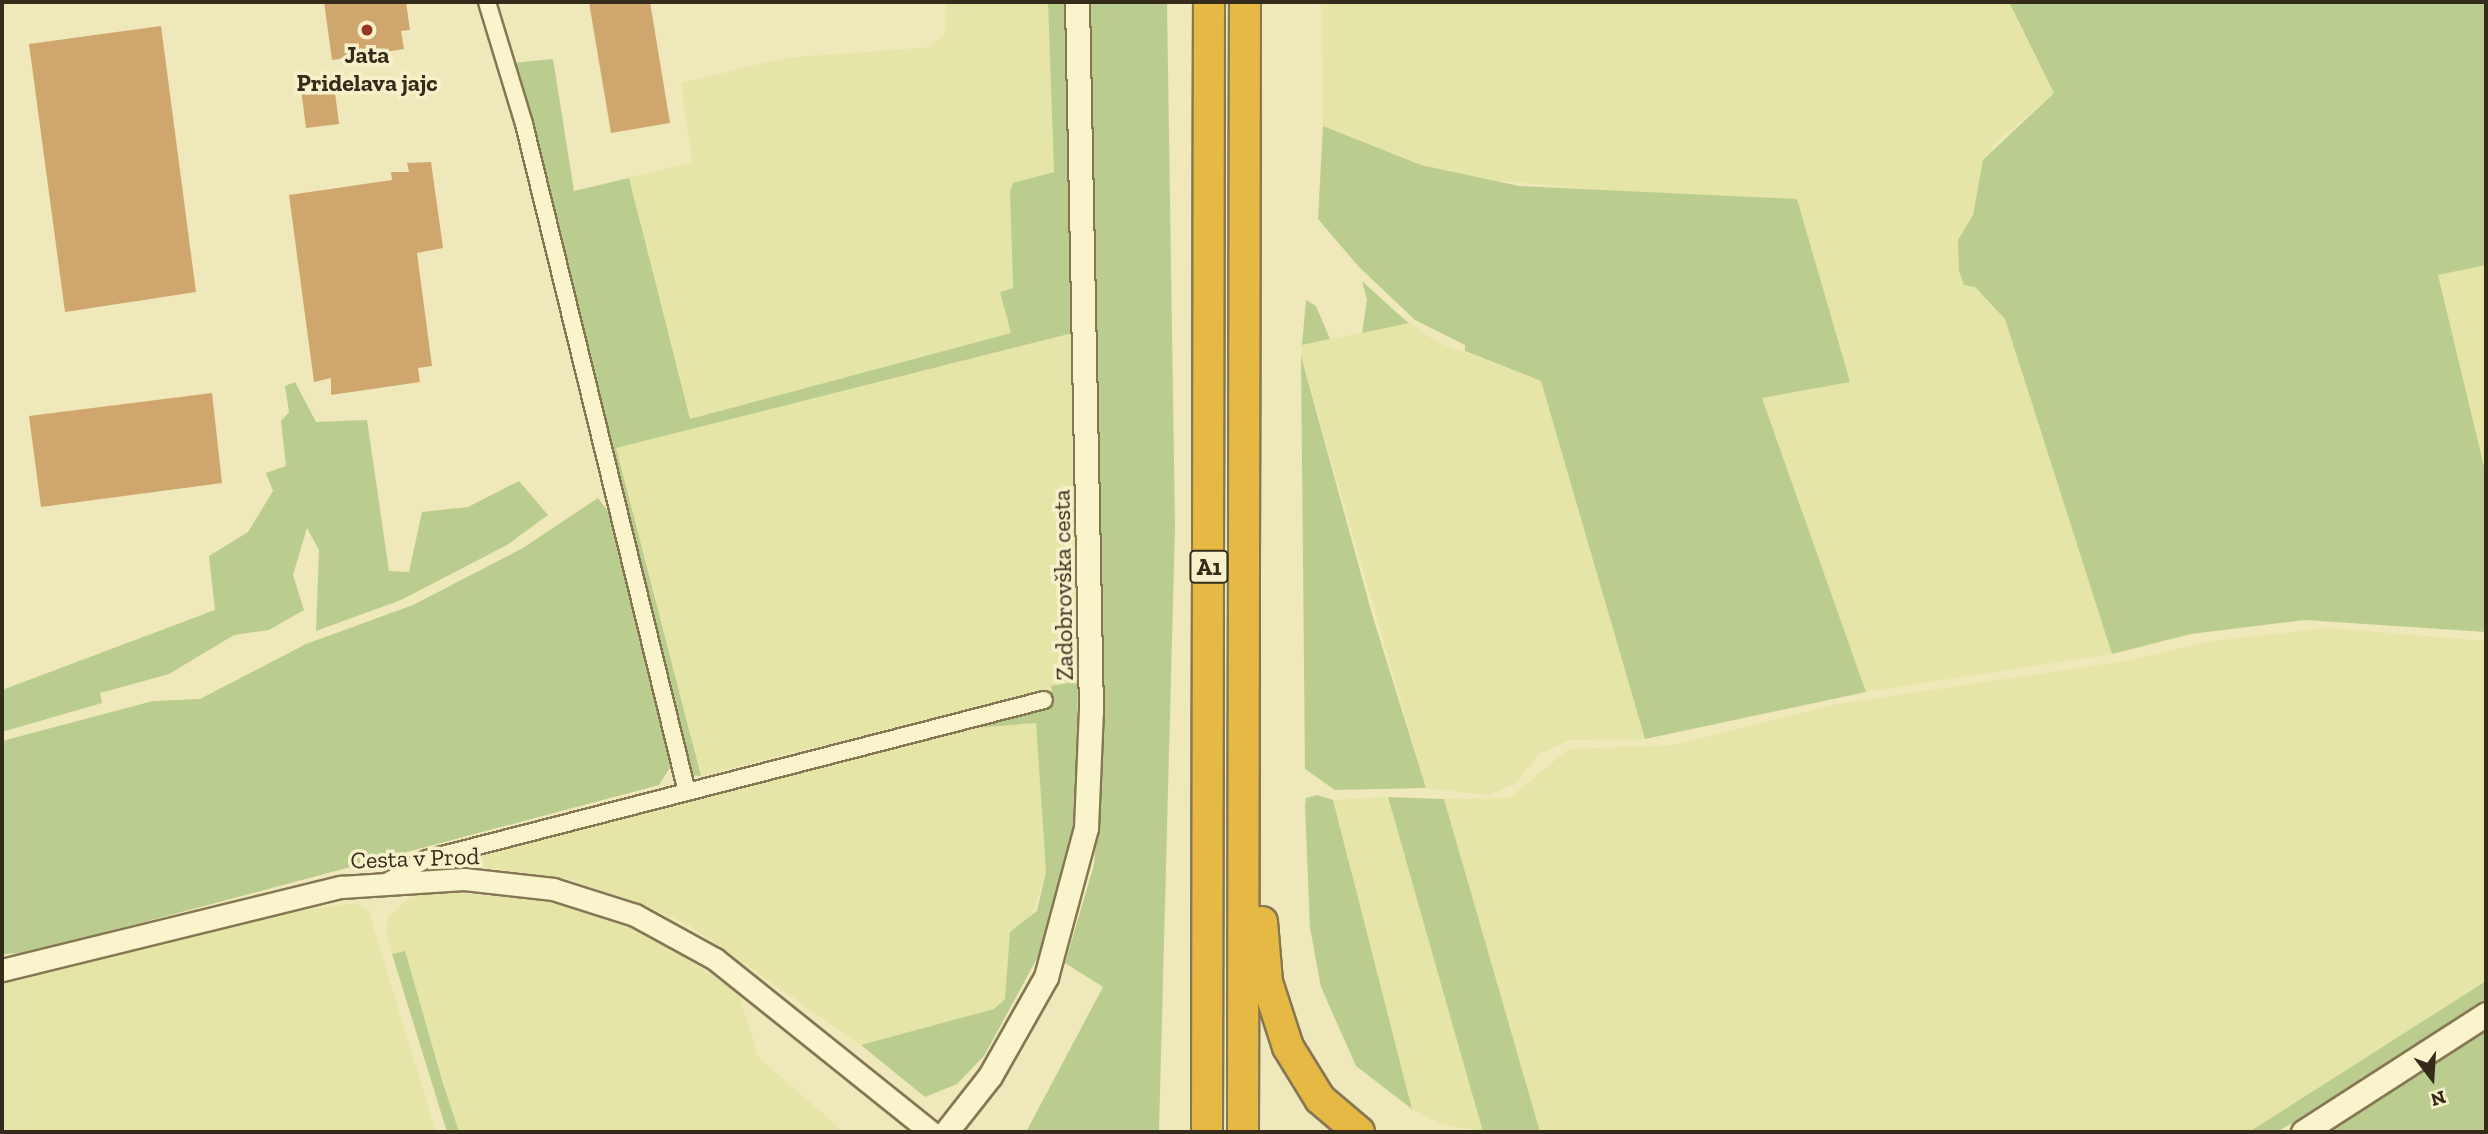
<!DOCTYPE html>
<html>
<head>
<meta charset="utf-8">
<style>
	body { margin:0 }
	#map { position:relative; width:2488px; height:1134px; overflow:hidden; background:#efe8ba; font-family:"Zilla Slab",serif }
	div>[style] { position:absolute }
	.farmland>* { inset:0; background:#e5e5a7 }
	.green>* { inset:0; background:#bbcd8e }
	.building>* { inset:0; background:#cfa76e }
	.roads { filter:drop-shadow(2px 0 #867754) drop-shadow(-2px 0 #867754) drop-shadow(0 2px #867754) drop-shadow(0 -2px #867754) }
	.minor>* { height:16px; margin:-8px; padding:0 8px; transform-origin:8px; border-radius:8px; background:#faf4cd }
	.tertiary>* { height:21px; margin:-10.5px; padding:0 10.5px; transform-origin:10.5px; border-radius:10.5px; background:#faf4cd }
	.secondary>* { height:23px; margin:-11.5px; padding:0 11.5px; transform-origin:11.5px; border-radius:11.5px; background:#faf4cd }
	.motorway>* { height:30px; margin:-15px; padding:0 15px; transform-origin:15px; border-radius:15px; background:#e5b944 }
	.dots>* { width:19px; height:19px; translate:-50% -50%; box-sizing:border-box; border:4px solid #f6f1ca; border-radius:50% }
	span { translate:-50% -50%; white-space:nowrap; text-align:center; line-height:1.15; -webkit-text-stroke:7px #f6f1ca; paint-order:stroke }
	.shield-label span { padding:2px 5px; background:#f6f1ca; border:2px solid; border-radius:5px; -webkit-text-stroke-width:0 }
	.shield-label { font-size:23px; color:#342b1a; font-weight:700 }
	.poi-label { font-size:24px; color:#342b1a; font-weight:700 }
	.street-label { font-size:24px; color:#342b1a }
	.frame { position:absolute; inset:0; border:4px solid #342b1a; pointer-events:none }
	.north { position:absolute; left:2397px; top:1043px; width:70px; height:70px; -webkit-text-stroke:5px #f6f1ca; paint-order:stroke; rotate:163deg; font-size:19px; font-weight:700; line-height:28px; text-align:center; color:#342b1a }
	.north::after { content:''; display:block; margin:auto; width:24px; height:32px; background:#342b1a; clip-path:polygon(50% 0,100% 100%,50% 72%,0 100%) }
</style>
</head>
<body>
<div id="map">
	<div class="farmland">
		<i style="clip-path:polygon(946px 2px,1048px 2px,1054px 172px,1010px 192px,1013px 288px,1001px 292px,1011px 333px,690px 420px,629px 178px,692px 162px,681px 83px,785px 58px,931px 47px,945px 33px)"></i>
		<i style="clip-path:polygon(1321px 2px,2009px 2px,2054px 93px,1992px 146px,1966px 236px,1958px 240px,1975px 287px,2005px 319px,2112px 654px,1866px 692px,1762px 397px,1812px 390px,1601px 190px,1480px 179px,1421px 165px,1323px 126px)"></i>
		<i style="clip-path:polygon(2486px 265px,2486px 475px,2438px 275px)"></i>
		<i style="clip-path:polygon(1409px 323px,1437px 342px,1541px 381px,1645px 739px,1570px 740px,1539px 754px,1516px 783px,1488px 795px,1426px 788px,1301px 356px,1302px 345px)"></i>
		<i style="clip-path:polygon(1073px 333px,1078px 681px,701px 776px,616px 448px)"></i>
		<i style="clip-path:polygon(2329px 628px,2486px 641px,2486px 981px,2412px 1030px,2249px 1132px,1540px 1132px,1444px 799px,1509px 798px,1569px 749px,1675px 745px,1837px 704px,2126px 661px,2212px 641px)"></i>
		<i style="clip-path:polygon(1036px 722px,1046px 872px,1005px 999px,995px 1009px,902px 1036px,861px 1045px,687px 924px,631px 900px,568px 879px,463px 864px,463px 858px,947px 730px)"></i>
		<i style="clip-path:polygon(1388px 797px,1456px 1034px,1483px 1132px,1440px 1124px,1412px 1109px,1333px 800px)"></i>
		<i style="clip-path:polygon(444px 892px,549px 901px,642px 931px,674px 949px,739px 994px,758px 1057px,844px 1132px,459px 1132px,404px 951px,392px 954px,386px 933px,388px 917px,410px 897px)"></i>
		<i style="clip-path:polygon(355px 903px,368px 909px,436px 1132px,2px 1132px,2px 979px,229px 921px)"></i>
	</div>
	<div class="green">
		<i style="clip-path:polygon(1048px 2px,1065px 2px,1073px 333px,616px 448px,701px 776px,691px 775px,512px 63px,553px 59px,574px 191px,629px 178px,690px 419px,1011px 333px,1000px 292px,1013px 288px,1010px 192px,1013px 183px,1054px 172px)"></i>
		<i style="clip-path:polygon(1090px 2px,1167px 2px,1175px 527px,1159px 1132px,1026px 1132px,1103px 987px,1065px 963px,1094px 865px,1103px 745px)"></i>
		<i style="clip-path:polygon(2009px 2px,2486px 2px,2486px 265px,2438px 275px,2486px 475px,2486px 632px,2305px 620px,2191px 634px,2112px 654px,2005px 319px,1975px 287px,1964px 285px,1959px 271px,1958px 240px,1973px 215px,1983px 160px,2054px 93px)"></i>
		<i style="clip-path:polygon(1323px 126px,1421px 165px,1519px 186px,1797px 199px,1850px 382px,1762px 398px,1866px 692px,1645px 739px,1541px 381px,1465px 351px,1465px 345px,1415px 320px,1359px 267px,1318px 219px)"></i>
		<i style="clip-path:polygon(1362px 281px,1396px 312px,1409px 323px,1362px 333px,1367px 300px)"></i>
		<i style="clip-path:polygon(1306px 300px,1316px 306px,1330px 339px,1302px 345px)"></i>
		<i style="clip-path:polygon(1301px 356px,1372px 614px,1426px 788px,1335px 790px,1305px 769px)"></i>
		<i style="clip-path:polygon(295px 382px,316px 422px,367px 420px,389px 571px,409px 572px,422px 512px,468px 507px,519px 481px,548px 515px,507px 545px,401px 600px,316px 631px,319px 550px,307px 528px,293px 575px,304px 610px,269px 630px,234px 635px,169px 674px,100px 693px,102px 703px,2px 732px,2px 690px,215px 610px,209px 556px,248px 532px,273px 491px,266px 473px,286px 466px,281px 421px,289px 412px,285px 386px)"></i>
		<i style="clip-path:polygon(598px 498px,613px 518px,670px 751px,671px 766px,659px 785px,27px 953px,2px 954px,2px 741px,153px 701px,200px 699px,306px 644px,413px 605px,523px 548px)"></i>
		<i style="clip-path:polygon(1078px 681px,1075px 826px,1047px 940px,984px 1056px,957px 1084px,925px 1097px,861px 1045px,994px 1009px,1005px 999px,1010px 932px,1037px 911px,1046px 872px,1036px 723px,947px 730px,1054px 705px,1051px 686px)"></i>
		<i style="clip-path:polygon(1317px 795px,1333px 800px,1412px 1109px,1356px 1066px,1321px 987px,1310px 928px,1305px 806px,1306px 798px)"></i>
		<i style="clip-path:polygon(1388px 797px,1444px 799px,1540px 1132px,1483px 1132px)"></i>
		<i style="clip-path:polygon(405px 951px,443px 1083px,459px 1132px,447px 1132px,392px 954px)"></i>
		<i style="clip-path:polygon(2486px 981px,2486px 998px,2354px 1084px,2277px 1132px,2249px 1132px)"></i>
		<i style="clip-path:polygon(2486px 1028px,2486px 1132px,2327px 1132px,2402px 1082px)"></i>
	</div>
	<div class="building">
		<i style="clip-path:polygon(324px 2px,406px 2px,410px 30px,401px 31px,404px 49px,332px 60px)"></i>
		<i style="clip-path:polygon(589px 2px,650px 2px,670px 123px,611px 133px)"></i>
		<i style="clip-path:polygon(161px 26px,196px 292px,65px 312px,29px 44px)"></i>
		<i style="clip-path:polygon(333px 77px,339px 124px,306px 128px,300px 81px)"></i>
		<i style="clip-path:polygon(431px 162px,443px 248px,417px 253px,432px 366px,418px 368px,420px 382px,331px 395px,331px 378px,314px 382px,289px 195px,392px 180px,391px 172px,409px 172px,407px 163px)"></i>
		<i style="clip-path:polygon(212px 393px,222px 483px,41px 507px,29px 416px)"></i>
	</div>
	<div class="roads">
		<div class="minor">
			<i style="left:487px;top:2px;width:127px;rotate:73.1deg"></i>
			<i style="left:524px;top:124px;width:683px;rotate:76.29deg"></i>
			<i style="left:388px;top:881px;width:45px;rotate:-29.4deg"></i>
			<i style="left:427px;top:859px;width:637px;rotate:-14.45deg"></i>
		</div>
		<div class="tertiary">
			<i style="left:2px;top:970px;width:349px;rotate:-13.8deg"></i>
			<i style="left:341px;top:887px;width:123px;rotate:-3.7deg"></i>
			<i style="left:464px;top:879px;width:90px;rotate:6.4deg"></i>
			<i style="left:553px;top:889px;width:86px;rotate:17.6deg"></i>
			<i style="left:635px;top:915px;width:91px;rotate:28.8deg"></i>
			<i style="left:715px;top:959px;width:277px;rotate:38.7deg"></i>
		</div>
		<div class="secondary">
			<i style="left:946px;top:1132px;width:71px;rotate:-51.8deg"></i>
			<i style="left:990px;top:1076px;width:114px;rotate:-60.5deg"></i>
			<i style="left:1046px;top:977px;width:154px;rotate:-75deg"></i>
			<i style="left:1086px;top:828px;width:117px;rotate:-87.6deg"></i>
			<i style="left:1091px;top:711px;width:709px;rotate:-91.13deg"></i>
			<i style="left:2303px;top:1132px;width:218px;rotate:-32.8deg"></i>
		</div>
		<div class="motorway">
			<i style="left:1262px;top:922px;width:60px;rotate:85.2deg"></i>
			<i style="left:1267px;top:982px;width:68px;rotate:72.1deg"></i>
			<i style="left:1288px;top:1047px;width:61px;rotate:58.4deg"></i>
			<i style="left:1320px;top:1099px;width:51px;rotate:40.2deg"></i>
			<i style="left:1207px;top:1132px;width:1130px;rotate:-89.9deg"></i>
			<i style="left:1243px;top:1132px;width:1130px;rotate:-89.9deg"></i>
		</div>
	</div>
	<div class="dots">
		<i style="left:367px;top:30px;background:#983522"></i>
	</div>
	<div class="shield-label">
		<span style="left:1209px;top:567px">A1</span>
	</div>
	<div class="poi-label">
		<span style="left:367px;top:69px">Jata<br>Pridelava jajc</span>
	</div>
	<div class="street-label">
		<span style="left:1063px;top:585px;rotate:-91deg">Zadobrovška cesta</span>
		<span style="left:415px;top:858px;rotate:-2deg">Cesta v Prod</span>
	</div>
	<div class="frame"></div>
	<div class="north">N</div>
</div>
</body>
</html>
